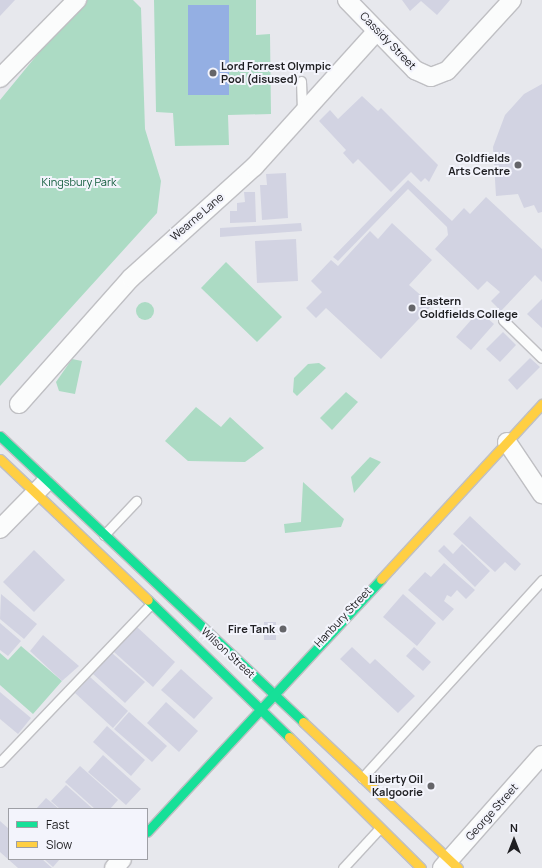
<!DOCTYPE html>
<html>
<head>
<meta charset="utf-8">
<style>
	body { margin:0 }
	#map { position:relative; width:542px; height:868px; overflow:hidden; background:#e7e8ed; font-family:Manrope,sans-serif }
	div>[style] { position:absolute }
	.green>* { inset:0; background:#acdbc4 }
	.round { border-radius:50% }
	.water>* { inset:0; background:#94afe3 }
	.building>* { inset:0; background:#d2d3e2 }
	.roads { filter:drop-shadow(1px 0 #bfbfc3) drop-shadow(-1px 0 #bfbfc3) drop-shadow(0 1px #bfbfc3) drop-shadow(0 -1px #bfbfc3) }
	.lane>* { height:9px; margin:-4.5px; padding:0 4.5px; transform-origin:4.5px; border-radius:4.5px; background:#fbfcfc }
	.street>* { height:18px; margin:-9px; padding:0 9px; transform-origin:9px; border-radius:9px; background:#fbfcfc }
	.fast>* { height:9px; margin:-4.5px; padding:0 4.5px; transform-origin:4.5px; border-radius:4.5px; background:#16e098 }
	.slow>* { height:9px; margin:-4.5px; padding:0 4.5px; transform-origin:4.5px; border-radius:4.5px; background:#ffcf43 }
	.dots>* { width:11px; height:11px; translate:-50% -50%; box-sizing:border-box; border:2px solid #f3f4fc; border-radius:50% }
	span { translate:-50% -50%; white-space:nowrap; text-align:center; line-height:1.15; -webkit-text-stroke:4px #f3f4fc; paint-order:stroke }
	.street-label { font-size:11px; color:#1f1f22 }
	.poi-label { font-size:11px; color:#1f1f22; font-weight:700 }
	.left { translate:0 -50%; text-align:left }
	.right { translate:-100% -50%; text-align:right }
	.park-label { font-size:11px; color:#105b3b }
	.legend { position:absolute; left:8px; top:808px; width:140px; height:52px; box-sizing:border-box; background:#f3f4fc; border:1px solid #9e9fa5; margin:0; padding:5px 7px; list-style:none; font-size:12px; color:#1f1f22 }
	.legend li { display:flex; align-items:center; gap:8px; height:20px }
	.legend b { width:20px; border:1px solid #9e9fa5 }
	.north { position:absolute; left:494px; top:820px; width:40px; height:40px; -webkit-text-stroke:3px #f3f4fc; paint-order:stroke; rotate:0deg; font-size:11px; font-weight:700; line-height:16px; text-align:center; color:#1f1f22 }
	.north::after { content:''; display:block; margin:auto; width:14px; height:18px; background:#1f1f22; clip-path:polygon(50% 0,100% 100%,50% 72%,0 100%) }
</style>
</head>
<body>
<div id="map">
	<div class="green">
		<i style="clip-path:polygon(82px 0,133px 0,141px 8px,145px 129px,161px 181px,157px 213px,0 386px,0 100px)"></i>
		<i style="clip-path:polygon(154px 0,256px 0,256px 35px,270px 34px,271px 114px,228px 115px,229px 145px,175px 146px,173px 113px,156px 112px)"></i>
		<i style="clip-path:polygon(226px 262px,282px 317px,257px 342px,201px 288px)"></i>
		<i class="round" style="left:136px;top:302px;width:18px;height:18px"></i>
		<i style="clip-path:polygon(72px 359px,82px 361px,75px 394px,59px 391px,56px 382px)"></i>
		<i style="clip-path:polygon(319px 363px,326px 368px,297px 396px,293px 392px,294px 378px,308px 364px)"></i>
		<i style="clip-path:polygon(346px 392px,358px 402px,332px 430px,320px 418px)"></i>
		<i style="clip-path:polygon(196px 407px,221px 427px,230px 417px,264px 448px,245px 462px,188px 461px,165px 441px)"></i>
		<i style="clip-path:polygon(370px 457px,381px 462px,354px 493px,351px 477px)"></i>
		<i style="clip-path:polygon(303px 482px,344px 519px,341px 527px,285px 533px,284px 524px,301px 522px)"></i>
		<i style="clip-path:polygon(21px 646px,62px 681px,33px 714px,0 685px,0 653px,8px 660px)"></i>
	</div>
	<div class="water">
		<i style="clip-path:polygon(188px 5px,229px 5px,229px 95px,188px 95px)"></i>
	</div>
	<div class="building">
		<i style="clip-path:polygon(0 0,15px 0,0 16px)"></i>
		<i style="clip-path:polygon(402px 0,450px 0,437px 15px,421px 1px,410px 11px)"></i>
		<i style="clip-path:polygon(542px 84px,542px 212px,538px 213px,534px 205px,524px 208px,518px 194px,496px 196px,493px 147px,505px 115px,524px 94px)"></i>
		<i style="clip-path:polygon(362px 96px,378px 111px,381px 108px,438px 165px,429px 182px,425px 178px,421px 182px,411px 172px,391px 192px,358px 159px,353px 164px,343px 153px,346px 150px,319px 121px,330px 110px,338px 119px)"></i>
		<i style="clip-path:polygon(286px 173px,288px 218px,262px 220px,260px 185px,267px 185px,266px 174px)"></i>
		<i style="clip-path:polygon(408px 180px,452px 221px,464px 208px,470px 214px,486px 197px,542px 249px,542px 282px,535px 275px,501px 311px,491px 301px,500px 292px,487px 281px,478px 290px,435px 249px,448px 235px,447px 227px,408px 189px,338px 261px,333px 257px)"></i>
		<i style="clip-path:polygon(244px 192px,255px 192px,256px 222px,230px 223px,230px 211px,237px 211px,237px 203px,245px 202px)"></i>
		<i style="clip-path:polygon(301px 223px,302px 231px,220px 237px,220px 228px)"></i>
		<i style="clip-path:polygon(392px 223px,432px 260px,409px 285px,432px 305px,381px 359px,326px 308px,316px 318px,306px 308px,322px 292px,311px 281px,331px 260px,338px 266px,370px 231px,378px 239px)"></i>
		<i style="clip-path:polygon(296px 239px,298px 281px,257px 283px,255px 241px)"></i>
		<i style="clip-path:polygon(542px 299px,542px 328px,527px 314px)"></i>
		<i style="clip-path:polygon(479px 311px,494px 324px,471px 350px,456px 337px)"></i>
		<i style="clip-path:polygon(503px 332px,516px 345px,500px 362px,486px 349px)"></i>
		<i style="clip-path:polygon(530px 358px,540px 367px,517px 390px,508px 380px)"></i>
		<i style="clip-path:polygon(470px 516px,521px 564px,515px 571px,505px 562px,495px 572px,453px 534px)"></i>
		<i style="clip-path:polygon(462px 544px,490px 571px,475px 587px,438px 551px,444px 545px,453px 554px)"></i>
		<i style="clip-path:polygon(34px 550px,65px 580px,34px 612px,3px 582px)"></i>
		<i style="clip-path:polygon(444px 563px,475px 590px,466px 599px,457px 590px,451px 597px,447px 595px,444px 601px,454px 609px,443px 621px,408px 590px,425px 572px,431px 577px)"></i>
		<i style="clip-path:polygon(1px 594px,37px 624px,24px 639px,0 619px)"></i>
		<i style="clip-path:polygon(403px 594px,436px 623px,417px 646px,383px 617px)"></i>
		<i style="clip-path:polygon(264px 622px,276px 622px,276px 640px,264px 640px)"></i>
		<i style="clip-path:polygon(0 623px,21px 641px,8px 656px,0 650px)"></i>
		<i class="round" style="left:255px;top:625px;width:6px;height:6px"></i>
		<i class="round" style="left:280px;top:626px;width:6px;height:6px"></i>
		<i style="clip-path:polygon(137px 627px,175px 662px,153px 687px,114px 652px)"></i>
		<i style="clip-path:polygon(43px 635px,79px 666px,62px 681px,30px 651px)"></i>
		<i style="clip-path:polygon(352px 647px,370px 664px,375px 659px,415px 696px,398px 713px,340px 659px)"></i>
		<i style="clip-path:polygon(414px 647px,431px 662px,423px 671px,406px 656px)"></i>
		<i style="clip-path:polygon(112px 653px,145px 682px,125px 703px,93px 674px)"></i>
		<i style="clip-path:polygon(181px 669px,213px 698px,194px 719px,161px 690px)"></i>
		<i style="clip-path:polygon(90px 677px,128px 711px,113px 728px,75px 693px)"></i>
		<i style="clip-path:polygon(0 692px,31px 718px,18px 734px,0 719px)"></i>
		<i style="clip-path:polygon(166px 702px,198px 731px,179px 752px,147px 723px)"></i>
		<i style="clip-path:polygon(129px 712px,167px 746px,152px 762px,114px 729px)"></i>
		<i style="clip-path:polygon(107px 726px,145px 760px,131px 776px,93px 742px)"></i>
		<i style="clip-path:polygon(103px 755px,141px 789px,126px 805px,88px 772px)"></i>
		<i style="clip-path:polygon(80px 766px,118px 800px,110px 809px,95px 809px,65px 782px)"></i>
		<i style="clip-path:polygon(66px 785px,93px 809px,60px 809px,51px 801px)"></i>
		<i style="clip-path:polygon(46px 798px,59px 809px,36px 809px)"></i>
		<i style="clip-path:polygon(0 821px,9px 829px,9px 859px,42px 859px,52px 868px,18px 868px,0 852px)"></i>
		<i style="clip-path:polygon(44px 859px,60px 859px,53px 867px)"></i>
	</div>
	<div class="roads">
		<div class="lane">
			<i style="left:301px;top:81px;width:32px;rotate:88deg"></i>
			<i style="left:503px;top:320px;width:54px;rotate:44.3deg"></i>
			<i style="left:104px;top:535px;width:47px;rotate:-46.7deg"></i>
			<i style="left:0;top:762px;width:219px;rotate:-46.3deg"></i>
			<i style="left:362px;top:778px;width:268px;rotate:-47.7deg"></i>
			<i style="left:343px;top:868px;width:53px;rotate:-47.3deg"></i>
		</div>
		<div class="street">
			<i style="left:347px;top:0;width:98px;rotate:45.8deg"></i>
			<i style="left:415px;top:70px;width:17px;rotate:24deg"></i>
			<i style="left:431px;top:77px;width:17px;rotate:-21deg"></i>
			<i style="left:447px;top:71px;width:96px;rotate:-47.5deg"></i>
			<i style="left:0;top:78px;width:110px;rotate:-45.4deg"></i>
			<i style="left:19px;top:404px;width:169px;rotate:-48.4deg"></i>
			<i style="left:131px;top:278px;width:166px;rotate:-42.1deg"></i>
			<i style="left:254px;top:167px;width:183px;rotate:-47.9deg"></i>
			<i style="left:507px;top:442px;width:63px;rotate:56.1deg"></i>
			<i style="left:0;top:529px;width:63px;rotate:-45.6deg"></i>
			<i style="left:114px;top:868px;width:12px;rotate:-48deg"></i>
			<i style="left:442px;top:868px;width:151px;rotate:-48.5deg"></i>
		</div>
		<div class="fast">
			<i style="left:0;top:436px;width:417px;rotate:43.3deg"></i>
			<i style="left:148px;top:600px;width:197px;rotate:44.2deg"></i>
			<i style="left:147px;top:832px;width:345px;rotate:-47.2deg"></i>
		</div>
		<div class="slow">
			<i style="left:0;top:459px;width:204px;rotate:43.6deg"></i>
			<i style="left:381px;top:579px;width:238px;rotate:-47.4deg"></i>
			<i style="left:303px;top:722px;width:213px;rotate:43.3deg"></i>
			<i style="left:289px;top:737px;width:186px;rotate:44.8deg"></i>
		</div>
	</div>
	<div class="dots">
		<i style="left:213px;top:73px;background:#656569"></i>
		<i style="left:518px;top:165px;background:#656569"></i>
		<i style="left:412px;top:308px;background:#656569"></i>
		<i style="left:283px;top:629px;background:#656569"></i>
		<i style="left:431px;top:786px;background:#656569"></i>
	</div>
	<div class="street-label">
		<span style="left:388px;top:41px;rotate:46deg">Cassidy Street</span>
		<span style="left:197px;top:217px;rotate:-41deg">Wearne Lane</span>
		<span style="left:343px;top:617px;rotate:-47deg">Hanbury Street</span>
		<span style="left:228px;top:653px;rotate:43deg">Wilson Street</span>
		<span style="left:492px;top:812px;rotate:-48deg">George Street</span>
	</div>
	<div class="poi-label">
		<span class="left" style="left:221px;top:73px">Lord Forrest Olympic<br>Pool (disused)</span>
		<span class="right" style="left:510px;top:165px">Goldfields<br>Arts Centre</span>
		<span class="left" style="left:420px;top:308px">Eastern<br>Goldfields College</span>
		<span class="right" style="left:275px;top:629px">Fire Tank</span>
		<span class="right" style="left:423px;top:786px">Liberty Oil<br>Kalgoorie</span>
	</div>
	<div class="park-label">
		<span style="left:79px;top:182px">Kingsbury Park</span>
	</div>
	<ul class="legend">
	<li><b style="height:5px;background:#16e098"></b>Fast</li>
	<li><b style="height:5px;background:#ffcf43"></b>Slow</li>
	</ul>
	<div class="north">N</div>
</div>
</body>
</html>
